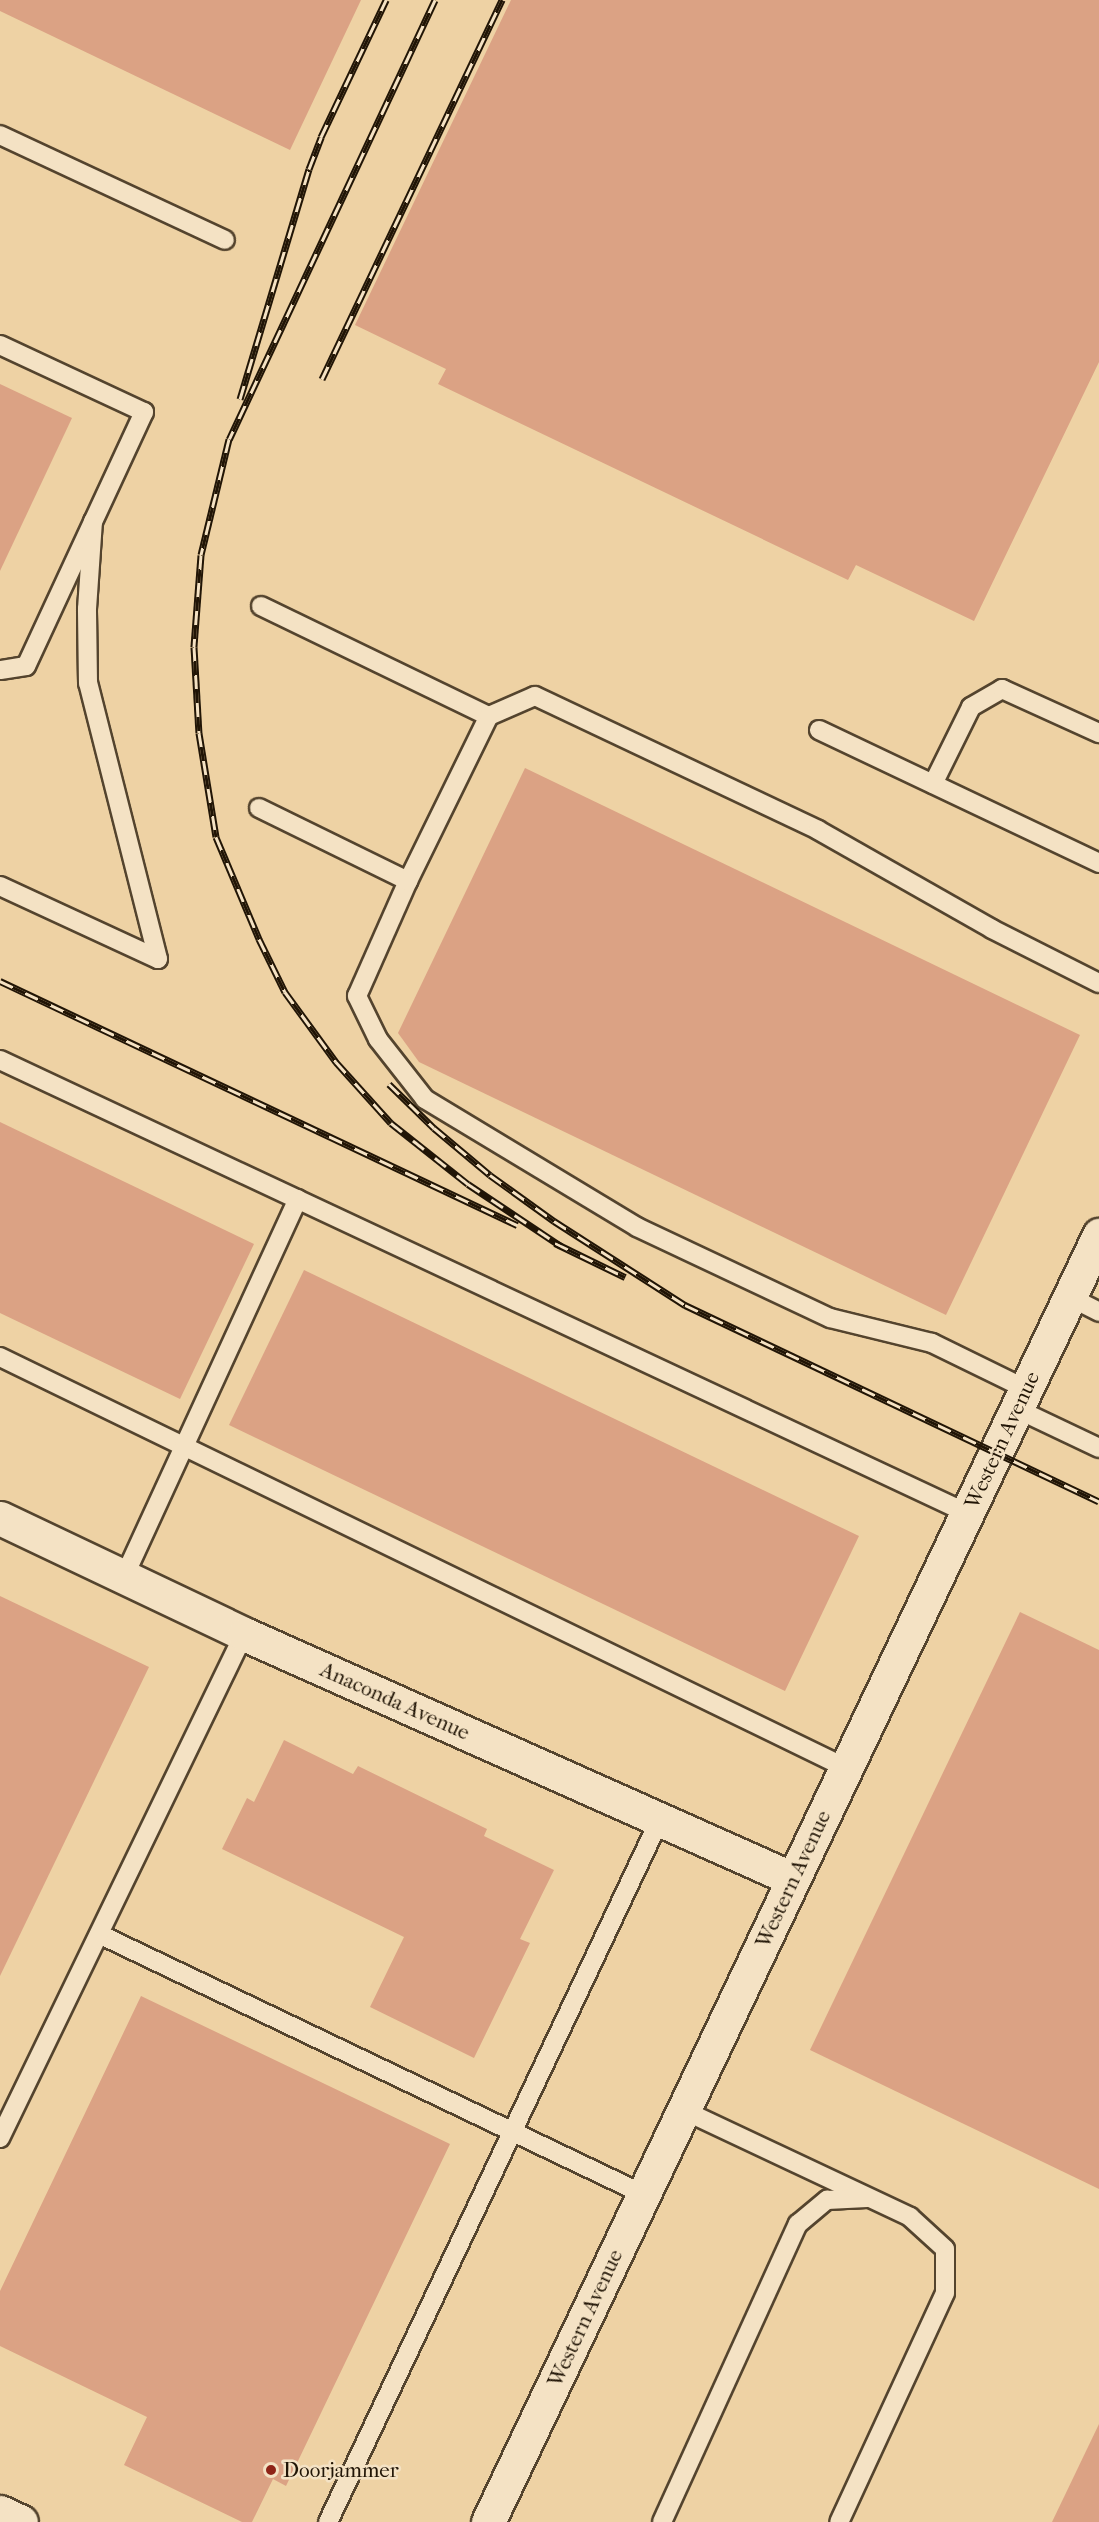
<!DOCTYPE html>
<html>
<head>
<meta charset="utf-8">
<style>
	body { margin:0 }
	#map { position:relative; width:1099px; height:2522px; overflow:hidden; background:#eed2a4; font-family:"IM FELL French Canon",serif }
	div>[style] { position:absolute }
	.building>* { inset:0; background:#dba284 }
	.roads { filter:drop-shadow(2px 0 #54442e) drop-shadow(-2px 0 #54442e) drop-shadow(0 2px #54442e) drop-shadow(0 -2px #54442e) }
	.service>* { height:18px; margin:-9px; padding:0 9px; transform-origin:9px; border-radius:9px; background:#f4e2c4 }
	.minor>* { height:33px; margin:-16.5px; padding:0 16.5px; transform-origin:16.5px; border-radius:16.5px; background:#f4e2c4 }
	.tertiary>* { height:33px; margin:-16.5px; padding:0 16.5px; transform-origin:16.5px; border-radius:16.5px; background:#f4e2c4 }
	.secondary>* { height:33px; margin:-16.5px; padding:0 16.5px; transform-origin:16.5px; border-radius:16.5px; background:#f4e2c4 }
	.rail>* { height:7px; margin-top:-3.5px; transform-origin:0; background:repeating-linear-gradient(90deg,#f4e2c4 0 14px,#211506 0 28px); box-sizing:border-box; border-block:2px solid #211506 }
	.dots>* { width:16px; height:16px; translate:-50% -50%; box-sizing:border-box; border:3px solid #f4e2c4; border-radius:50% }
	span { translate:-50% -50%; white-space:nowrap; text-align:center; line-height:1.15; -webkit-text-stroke:5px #f4e2c4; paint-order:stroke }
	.street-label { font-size:21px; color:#211506 }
	.poi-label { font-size:21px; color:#211506 }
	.left { translate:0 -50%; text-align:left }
</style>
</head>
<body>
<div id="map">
	<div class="building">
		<i style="clip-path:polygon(0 0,361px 0,290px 150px,0 11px)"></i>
		<i style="clip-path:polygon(511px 0,1099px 0,1099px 362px,974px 621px,856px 565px,848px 580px,438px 384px,446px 369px,355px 325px)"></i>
		<i style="clip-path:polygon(0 384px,72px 418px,0 571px)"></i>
		<i style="clip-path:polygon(525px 768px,1080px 1035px,946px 1315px,419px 1062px,398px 1033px)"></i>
		<i style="clip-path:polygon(0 1122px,254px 1244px,180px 1399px,0 1313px)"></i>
		<i style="clip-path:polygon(304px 1270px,859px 1536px,785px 1691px,229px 1425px)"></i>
		<i style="clip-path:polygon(0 1596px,149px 1667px,0 1976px)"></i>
		<i style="clip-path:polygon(1020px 1612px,1099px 1650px,1099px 2189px,810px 2050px)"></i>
		<i style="clip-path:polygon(284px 1740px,353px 1774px,358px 1766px,487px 1829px,484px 1836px,554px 1870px,520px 1939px,530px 1943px,474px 2058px,370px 2007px,404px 1937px,222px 1849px,247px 1798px,254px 1802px)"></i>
		<i style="clip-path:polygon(141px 1996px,450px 2144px,286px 2486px,273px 2479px,252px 2522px,242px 2522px,124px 2465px,147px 2417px,0 2346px,0 2291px)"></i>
		<i style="clip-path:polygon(1099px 2424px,1099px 2522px,1052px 2522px)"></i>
	</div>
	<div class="roads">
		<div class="service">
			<i style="left:0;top:135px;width:248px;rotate:25deg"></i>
			<i style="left:0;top:345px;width:159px;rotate:25deg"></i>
			<i style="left:144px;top:412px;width:280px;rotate:114.9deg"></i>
			<i style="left:26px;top:666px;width:26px;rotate:171deg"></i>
			<i style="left:261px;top:606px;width:253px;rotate:25.8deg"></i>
			<i style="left:819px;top:730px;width:310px;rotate:25.4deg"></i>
			<i style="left:933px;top:784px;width:86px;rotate:-63.7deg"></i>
			<i style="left:971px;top:707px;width:36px;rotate:-30deg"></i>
			<i style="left:1002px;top:689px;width:107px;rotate:24.4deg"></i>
			<i style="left:259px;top:808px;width:166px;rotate:26.1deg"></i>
			<i style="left:0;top:886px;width:174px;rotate:24.8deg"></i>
			<i style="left:158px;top:959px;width:285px;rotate:-104.2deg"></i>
			<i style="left:88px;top:683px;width:74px;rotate:-90.8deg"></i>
			<i style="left:87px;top:609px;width:88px;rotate:-86.1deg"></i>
			<i style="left:0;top:1060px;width:1068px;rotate:25.1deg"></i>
			<i style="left:1070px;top:1297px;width:33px;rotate:27deg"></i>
			<i style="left:0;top:1357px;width:941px;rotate:25.91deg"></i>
			<i style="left:1026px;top:1389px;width:105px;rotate:-153.9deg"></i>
			<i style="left:932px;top:1343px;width:105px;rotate:-166.2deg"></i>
			<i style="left:830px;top:1318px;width:213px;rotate:-154.8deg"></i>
			<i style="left:637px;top:1227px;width:248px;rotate:-148.9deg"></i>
			<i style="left:425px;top:1099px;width:76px;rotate:-128.1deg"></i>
			<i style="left:378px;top:1039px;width:48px;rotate:-116deg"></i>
			<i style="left:357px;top:996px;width:126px;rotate:-66.1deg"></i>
			<i style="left:408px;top:881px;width:184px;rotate:-63.9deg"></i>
			<i style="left:489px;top:716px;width:50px;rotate:-23.5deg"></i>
			<i style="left:535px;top:696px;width:313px;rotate:25.3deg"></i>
			<i style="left:818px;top:830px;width:200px;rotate:29.6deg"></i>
			<i style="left:992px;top:929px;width:120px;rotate:26.8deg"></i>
			<i style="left:1017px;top:1409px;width:91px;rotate:25.4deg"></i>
			<i style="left:124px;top:1577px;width:416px;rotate:-65.3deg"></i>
			<i style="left:99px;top:1934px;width:603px;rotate:25.55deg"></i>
			<i style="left:683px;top:2110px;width:251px;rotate:25.2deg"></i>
			<i style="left:910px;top:2217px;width:47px;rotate:42.4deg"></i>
			<i style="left:945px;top:2249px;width:44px;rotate:90deg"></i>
			<i style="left:945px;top:2293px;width:252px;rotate:114.8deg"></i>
			<i style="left:0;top:2138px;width:560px;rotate:-64.17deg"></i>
			<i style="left:328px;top:2522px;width:777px;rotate:-64.72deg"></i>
			<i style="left:662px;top:2522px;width:328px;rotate:-65.5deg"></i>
			<i style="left:798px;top:2224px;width:38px;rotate:-40deg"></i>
			<i style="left:827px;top:2200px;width:40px;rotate:-2.9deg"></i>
		</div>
		<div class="minor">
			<i style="left:0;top:1518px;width:270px;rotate:25.4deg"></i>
			<i style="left:244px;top:1634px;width:601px;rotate:24.05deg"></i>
		</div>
		<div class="tertiary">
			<i style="left:488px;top:2522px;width:1425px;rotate:-64.6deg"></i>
		</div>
		<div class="secondary">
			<i style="left:0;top:2512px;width:23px;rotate:25deg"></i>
		</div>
	</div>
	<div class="rail">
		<i style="left:435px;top:0;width:485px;rotate:115.1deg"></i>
		<i style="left:229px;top:439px;width:119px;rotate:103.6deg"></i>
		<i style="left:201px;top:555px;width:92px;rotate:94.4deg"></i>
		<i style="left:194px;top:647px;width:86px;rotate:86.7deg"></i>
		<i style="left:199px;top:733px;width:105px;rotate:80.7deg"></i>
		<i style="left:216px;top:837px;width:111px;rotate:67.1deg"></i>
		<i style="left:259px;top:939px;width:59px;rotate:63.9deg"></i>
		<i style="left:285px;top:992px;width:87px;rotate:53.9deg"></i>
		<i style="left:336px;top:1062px;width:82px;rotate:48deg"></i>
		<i style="left:391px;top:1123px;width:98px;rotate:38.4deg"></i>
		<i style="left:468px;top:1184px;width:112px;rotate:33.7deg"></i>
		<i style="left:322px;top:379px;width:420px;rotate:-64.6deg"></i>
		<i style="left:240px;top:399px;width:240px;rotate:-73.3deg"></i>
		<i style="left:309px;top:169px;width:34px;rotate:-69deg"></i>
		<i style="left:321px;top:137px;width:152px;rotate:-64.6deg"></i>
		<i style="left:0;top:981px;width:572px;rotate:25.27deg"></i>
		<i style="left:389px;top:1084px;width:63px;rotate:44.4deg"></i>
		<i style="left:434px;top:1128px;width:73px;rotate:40deg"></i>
		<i style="left:490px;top:1175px;width:79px;rotate:35.7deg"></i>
		<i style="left:554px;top:1221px;width:156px;rotate:32.7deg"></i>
		<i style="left:685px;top:1305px;width:458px;rotate:25.4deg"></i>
		<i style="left:555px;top:1243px;width:78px;rotate:25.9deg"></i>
	</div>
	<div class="dots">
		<i style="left:271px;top:2470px;background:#8f2418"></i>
	</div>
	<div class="street-label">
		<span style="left:1002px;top:1440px;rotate:-65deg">Western Avenue</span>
		<span style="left:395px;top:1701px;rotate:24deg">Anaconda Avenue</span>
		<span style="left:793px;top:1879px;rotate:-65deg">Western Avenue</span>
		<span style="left:585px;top:2318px;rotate:-65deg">Western Avenue</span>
	</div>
	<div class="poi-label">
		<span class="left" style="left:283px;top:2470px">Doorjammer</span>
	</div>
</div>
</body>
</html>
